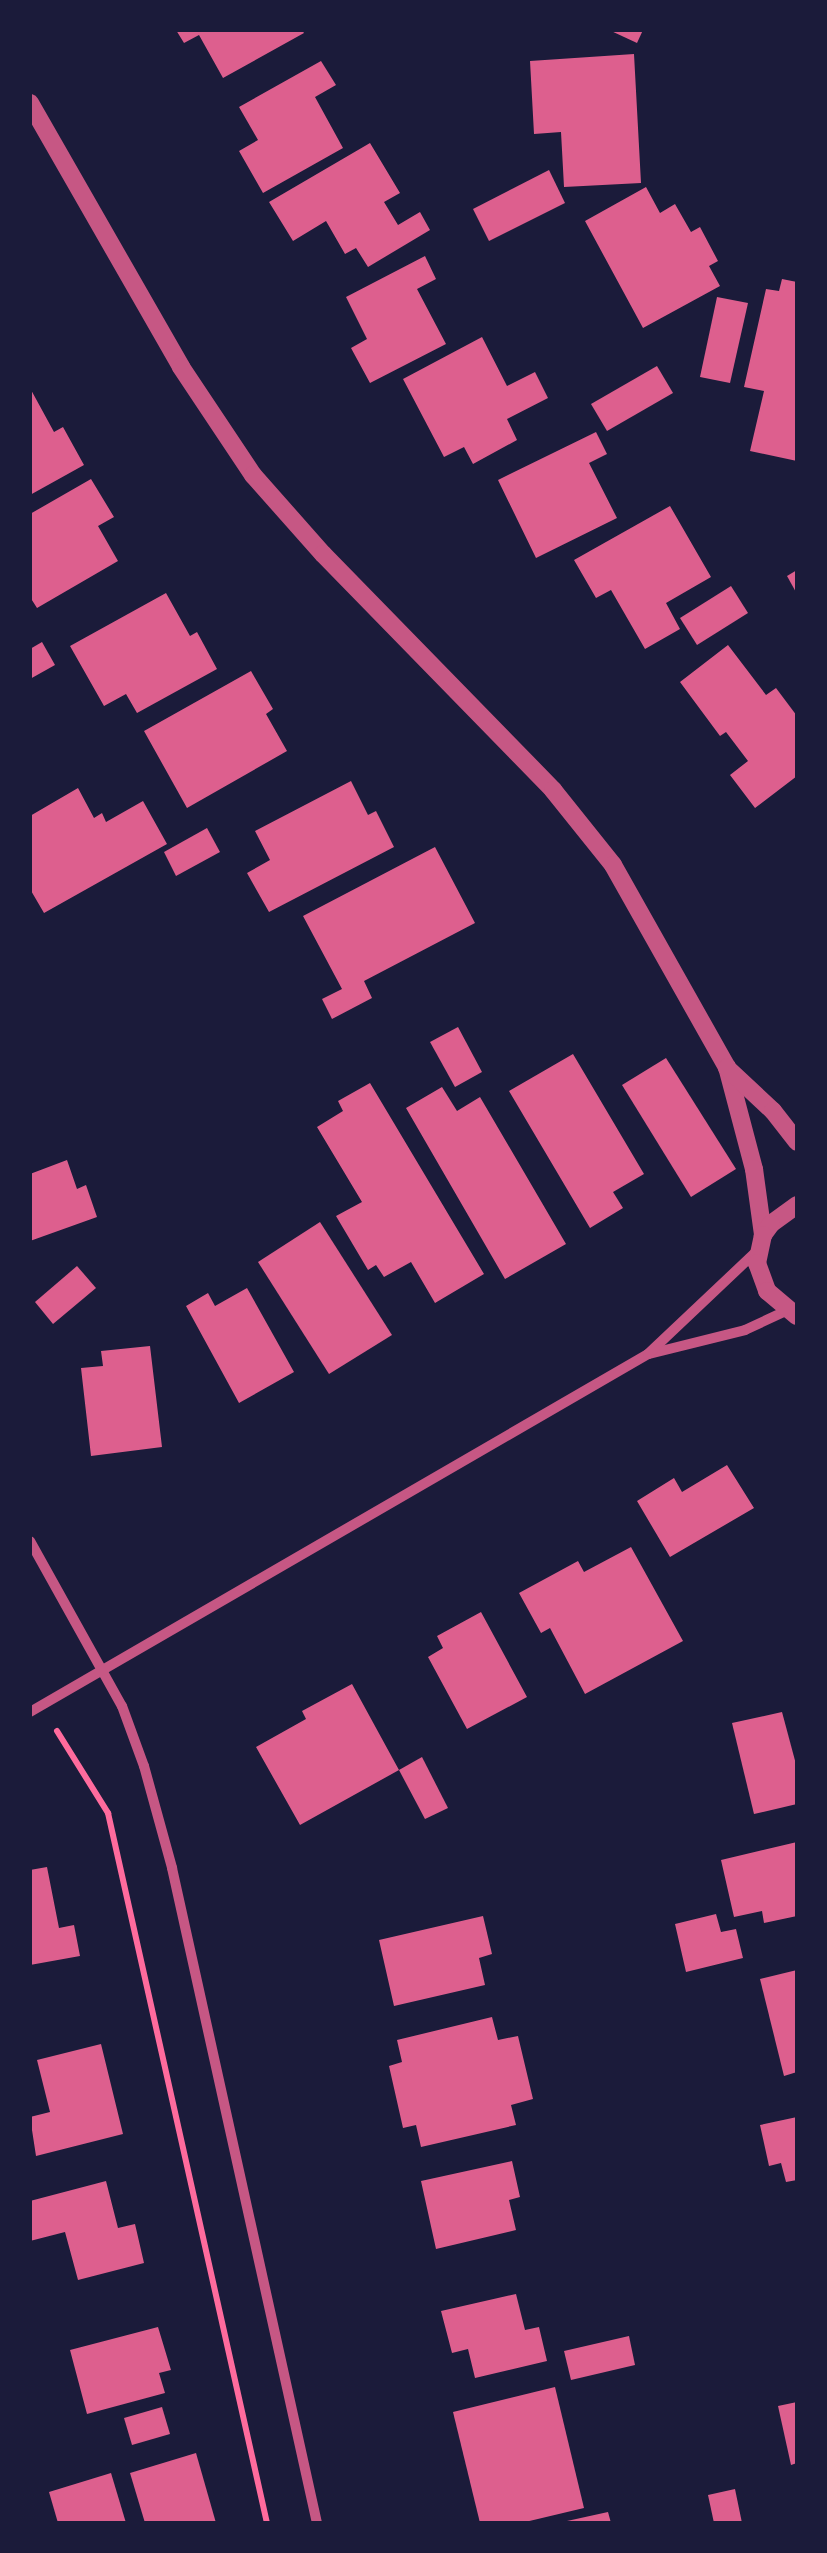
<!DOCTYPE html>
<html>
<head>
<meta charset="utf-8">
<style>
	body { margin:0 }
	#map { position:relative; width:827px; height:2553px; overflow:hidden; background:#1b1b3a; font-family:Commissioner,sans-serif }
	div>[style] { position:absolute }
	.building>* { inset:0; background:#dd5f8e }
	.path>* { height:6px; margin:-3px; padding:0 3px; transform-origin:3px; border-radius:3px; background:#ff6b9d }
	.minor>* { height:10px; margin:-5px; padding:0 5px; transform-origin:5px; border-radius:5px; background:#c65784 }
	.tertiary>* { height:18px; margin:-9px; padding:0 9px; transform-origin:9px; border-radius:9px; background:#c65784 }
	span { translate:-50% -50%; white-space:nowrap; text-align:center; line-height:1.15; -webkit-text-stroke:8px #1b1b3a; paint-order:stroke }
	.frame { position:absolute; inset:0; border:32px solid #1b1b3a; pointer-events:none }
</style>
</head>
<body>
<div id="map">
	<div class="building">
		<i style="clip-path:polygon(176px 30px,302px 30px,304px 33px,223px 78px,199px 35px,184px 43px)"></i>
		<i style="clip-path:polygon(609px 30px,643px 30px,637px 43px)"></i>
		<i style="clip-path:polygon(634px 54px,641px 183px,564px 187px,561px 132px,534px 134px,530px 61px)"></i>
		<i style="clip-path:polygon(321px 61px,336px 85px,315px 97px,343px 148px,263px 193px,239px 151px,258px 140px,239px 107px)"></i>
		<i style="clip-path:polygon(370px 143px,400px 193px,384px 202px,398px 225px,420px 212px,430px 230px,368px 267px,356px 248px,345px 254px,326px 221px,293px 241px,269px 202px)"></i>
		<i style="clip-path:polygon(549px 170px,565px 203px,489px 241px,473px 209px)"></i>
		<i style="clip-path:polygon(646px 187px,660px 213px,675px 204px,691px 232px,700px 227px,718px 261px,709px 266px,720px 286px,643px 328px,585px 221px)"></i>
		<i style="clip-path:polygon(425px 256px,436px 279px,417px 289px,446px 344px,370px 383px,351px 348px,367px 339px,346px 297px)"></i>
		<i style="clip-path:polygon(782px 279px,797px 282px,797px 461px,750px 451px,764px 391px,744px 387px,766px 289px,779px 291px)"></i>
		<i style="clip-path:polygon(717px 297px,748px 303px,730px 383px,700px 377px)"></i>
		<i style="clip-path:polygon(482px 337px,507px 386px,535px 372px,548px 398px,507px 419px,517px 440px,473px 464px,464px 447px,444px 457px,403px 379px)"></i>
		<i style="clip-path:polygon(657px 366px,673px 393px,607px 431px,591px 404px)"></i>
		<i style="clip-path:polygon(30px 388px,54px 432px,63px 427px,84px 465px,30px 495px)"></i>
		<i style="clip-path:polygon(596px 432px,607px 454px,589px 463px,617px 518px,536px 558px,498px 480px)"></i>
		<i style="clip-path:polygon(91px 479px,114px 517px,98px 526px,118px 561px,37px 608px,30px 597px,30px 514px)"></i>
		<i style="clip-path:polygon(670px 506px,711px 577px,666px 603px,680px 629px,645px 649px,611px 590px,596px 598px,574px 560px)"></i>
		<i style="clip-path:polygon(797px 570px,797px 594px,787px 576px)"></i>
		<i style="clip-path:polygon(731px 586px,748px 613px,697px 645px,680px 618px)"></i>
		<i style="clip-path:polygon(166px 593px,190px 636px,197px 632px,217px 669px,137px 713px,126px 694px,104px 706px,70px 646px)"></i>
		<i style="clip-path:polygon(42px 642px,55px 665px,30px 679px,30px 649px)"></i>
		<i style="clip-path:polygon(728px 645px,766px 695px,776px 688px,797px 716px,797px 776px,755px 808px,730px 775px,748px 761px,726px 732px,720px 736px,680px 682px)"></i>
		<i style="clip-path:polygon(251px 671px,273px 709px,266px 714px,287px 751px,187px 808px,144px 731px)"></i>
		<i style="clip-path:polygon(351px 781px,368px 815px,376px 811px,394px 847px,269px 912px,247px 873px,270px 860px,255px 831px)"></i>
		<i style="clip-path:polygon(78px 788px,94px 818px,102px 813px,106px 822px,143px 801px,167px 844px,44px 913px,30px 889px,30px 816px)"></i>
		<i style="clip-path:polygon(207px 828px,220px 852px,176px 876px,164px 852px)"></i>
		<i style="clip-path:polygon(435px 847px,475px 923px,364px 981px,372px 998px,332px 1019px,322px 999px,342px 989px,303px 916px)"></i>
		<i style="clip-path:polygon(458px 1027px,482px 1072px,455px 1087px,430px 1042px)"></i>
		<i style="clip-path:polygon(573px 1054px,644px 1174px,613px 1192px,623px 1208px,590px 1228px,509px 1091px)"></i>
		<i style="clip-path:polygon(666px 1058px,736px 1169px,691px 1197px,622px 1085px)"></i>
		<i style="clip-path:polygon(370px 1083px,484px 1274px,435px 1303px,411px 1262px,384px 1277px,376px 1265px,368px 1270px,336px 1216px,362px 1202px,317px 1127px,343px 1111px,338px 1101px)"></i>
		<i style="clip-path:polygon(442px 1087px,457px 1111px,480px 1097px,566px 1244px,505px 1279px,406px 1108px)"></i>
		<i style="clip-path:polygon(67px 1160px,77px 1189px,86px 1185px,97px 1217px,30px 1241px,30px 1174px)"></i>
		<i style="clip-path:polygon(320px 1222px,392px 1335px,329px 1374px,258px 1262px)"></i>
		<i style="clip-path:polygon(77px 1266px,96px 1288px,53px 1324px,35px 1302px)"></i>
		<i style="clip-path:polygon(247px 1288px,294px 1372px,239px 1403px,186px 1306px,208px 1293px,215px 1306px)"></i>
		<i style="clip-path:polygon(150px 1346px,162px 1447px,91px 1456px,81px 1368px,103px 1366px,101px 1351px)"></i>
		<i style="clip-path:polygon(727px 1465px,754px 1508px,670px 1557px,637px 1501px,674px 1478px,682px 1492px)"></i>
		<i style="clip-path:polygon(631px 1547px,683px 1641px,585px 1694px,550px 1628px,541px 1633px,519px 1593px,578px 1561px,584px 1572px)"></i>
		<i style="clip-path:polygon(481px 1612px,527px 1697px,467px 1729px,428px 1657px,443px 1648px,437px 1636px)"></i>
		<i style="clip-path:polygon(352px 1684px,399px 1770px,300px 1825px,256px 1747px,306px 1719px,302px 1711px)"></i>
		<i style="clip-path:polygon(782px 1712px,797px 1768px,797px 1804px,754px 1814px,732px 1723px)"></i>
		<i style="clip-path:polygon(422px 1757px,448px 1808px,425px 1819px,399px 1770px)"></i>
		<i style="clip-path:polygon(797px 1842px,797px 1916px,764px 1923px,762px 1911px,734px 1917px,721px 1860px)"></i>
		<i style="clip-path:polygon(47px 1867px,59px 1928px,74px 1925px,80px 1956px,30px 1965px,30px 1870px)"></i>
		<i style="clip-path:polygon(716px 1914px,721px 1932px,736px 1929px,743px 1958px,686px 1972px,675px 1924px)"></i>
		<i style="clip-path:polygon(483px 1916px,492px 1954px,479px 1958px,485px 1985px,394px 2006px,379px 1940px)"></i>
		<i style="clip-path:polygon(797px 1970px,797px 2072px,784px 2076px,760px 1979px)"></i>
		<i style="clip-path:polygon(492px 2017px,498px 2040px,518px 2036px,533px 2099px,511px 2105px,516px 2125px,421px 2147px,416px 2125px,403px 2128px,389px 2066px,402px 2062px,397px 2040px)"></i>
		<i style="clip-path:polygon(101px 2044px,123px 2134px,36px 2156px,30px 2117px,50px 2112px,37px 2060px)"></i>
		<i style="clip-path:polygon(797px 2117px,797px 2180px,786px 2182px,781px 2163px,769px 2166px,760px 2125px)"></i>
		<i style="clip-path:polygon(512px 2161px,520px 2197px,509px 2200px,516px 2230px,436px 2249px,421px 2181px)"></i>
		<i style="clip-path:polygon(106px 2181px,118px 2228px,135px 2224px,144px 2263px,78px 2280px,65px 2232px,30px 2241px,30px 2201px)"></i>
		<i style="clip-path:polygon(516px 2294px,525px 2330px,539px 2327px,547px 2361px,475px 2378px,468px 2349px,452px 2353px,441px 2311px)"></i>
		<i style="clip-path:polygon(158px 2327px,171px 2370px,159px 2373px,165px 2393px,87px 2414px,70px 2350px)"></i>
		<i style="clip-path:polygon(629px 2336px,635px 2365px,571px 2380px,564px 2351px)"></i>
		<i style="clip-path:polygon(555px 2387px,584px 2508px,521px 2523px,480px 2523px,453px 2412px)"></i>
		<i style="clip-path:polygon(797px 2402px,797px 2463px,791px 2465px,778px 2406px)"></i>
		<i style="clip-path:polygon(162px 2407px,170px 2434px,132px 2445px,124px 2418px)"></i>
		<i style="clip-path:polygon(196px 2453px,216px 2523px,145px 2523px,130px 2473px)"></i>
		<i style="clip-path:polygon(111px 2473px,126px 2523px,58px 2523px,49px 2492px)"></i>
		<i style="clip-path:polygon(735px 2489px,742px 2523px,714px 2523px,708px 2495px)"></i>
		<i style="clip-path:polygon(608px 2512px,611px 2523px,567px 2523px,567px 2521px)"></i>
	</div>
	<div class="path">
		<i style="left:57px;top:1731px;width:97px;rotate:58.1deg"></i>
		<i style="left:108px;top:1813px;width:728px;rotate:77.38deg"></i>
	</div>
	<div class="minor">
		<i style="left:649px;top:1354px;width:99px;rotate:-14deg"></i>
		<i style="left:745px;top:1330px;width:45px;rotate:-24.9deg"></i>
		<i style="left:30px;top:1541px;width:189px;rotate:60.9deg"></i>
		<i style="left:122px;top:1706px;width:64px;rotate:69.9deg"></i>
		<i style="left:144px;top:1766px;width:106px;rotate:74.6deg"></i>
		<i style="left:172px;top:1868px;width:671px;rotate:77.52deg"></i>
		<i style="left:30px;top:1712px;width:714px;rotate:-30.08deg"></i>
		<i style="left:648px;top:1354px;width:150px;rotate:-43.4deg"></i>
	</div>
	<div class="tertiary">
		<i style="left:30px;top:103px;width:304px;rotate:60.2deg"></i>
		<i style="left:181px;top:367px;width:130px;rotate:56.3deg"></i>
		<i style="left:253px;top:475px;width:106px;rotate:48.5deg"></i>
		<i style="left:323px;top:554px;width:330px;rotate:45.7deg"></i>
		<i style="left:553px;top:790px;width:96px;rotate:51.3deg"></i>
		<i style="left:613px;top:865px;width:232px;rotate:60.6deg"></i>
		<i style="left:727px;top:1067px;width:106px;rotate:75.2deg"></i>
		<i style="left:754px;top:1169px;width:67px;rotate:82.2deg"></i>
		<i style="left:727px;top:1068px;width:63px;rotate:43.1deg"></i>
		<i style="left:773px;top:1111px;width:39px;rotate:52deg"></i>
		<i style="left:797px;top:1205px;width:32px;rotate:144deg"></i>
		<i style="left:771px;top:1224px;width:14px;rotate:126deg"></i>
		<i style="left:763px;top:1235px;width:29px;rotate:102deg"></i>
		<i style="left:757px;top:1263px;width:30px;rotate:70deg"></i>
		<i style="left:767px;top:1291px;width:39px;rotate:40deg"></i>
	</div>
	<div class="frame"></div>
</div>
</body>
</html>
